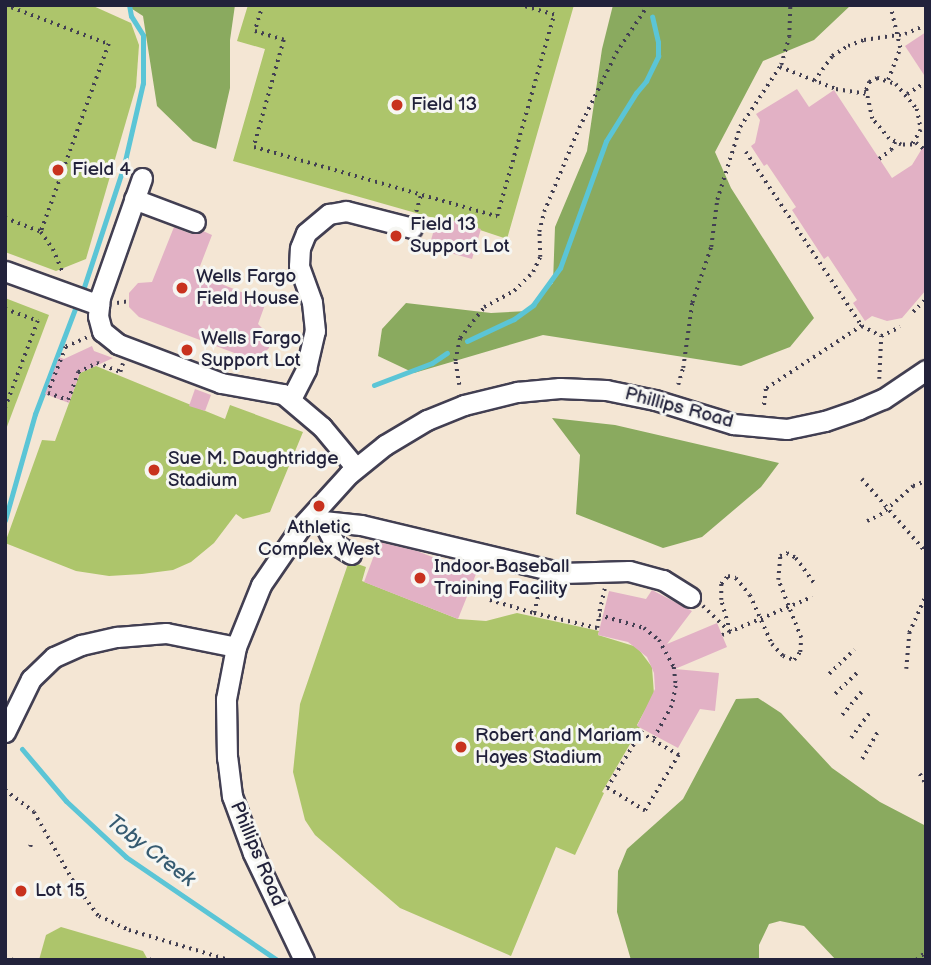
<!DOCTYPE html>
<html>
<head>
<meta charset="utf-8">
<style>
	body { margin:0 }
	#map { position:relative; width:931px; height:965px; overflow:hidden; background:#f4e6d4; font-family:"Balsamiq Sans",sans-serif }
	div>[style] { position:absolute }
	.green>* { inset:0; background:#adc56b }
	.forest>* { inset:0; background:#8aaa5f }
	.stream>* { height:5px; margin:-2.5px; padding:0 2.5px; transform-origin:2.5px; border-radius:2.5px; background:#5bc5d6 }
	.building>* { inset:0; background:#e2b1c5 }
	.path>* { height:3.5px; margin-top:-1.75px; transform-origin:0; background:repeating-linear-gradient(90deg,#423f52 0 2px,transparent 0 7px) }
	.roads { filter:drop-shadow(2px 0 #423f52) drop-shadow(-2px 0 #423f52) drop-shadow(0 2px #423f52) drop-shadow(0 -2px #423f52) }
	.minor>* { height:19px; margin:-9.5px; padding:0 9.5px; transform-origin:9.5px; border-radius:9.5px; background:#fff }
	.dots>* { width:19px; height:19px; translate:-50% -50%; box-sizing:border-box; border:4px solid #f6f6f2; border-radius:50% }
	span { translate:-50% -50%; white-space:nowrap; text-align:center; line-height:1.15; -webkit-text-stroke:6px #f6f6f2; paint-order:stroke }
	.poi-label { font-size:19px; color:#22223b }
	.left { translate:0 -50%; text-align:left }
	.street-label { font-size:19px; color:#22223b }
	.water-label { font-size:21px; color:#365b71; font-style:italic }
	.frame { position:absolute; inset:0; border:7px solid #22223b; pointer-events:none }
</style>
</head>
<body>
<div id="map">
	<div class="green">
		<i style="clip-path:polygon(5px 5px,91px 5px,131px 23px,139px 45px,136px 87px,86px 259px,56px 271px,5px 252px)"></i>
		<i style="clip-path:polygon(248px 5px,574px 5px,507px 239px,438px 216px,437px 219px,233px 161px,265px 49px,237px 41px)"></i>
		<i style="clip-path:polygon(5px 298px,49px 315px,5px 432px)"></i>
		<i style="clip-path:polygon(96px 366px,225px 419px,230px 405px,303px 432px,270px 512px,243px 519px,236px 514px,214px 543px,191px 562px,173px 570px,142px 574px,109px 576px,76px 571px,5px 543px,42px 440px,55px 441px,80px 373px)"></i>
		<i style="clip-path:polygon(349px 561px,366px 567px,362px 581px,458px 619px,486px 621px,517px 613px,599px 631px,598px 635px,637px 647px,652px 667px,654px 694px,637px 725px,640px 727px,602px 792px,604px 793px,575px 855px,556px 847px,511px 956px,400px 908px,315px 835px,305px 820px,293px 772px,300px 704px)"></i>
		<i style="clip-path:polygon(61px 927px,143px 951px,148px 960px,39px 960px,46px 935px)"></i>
	</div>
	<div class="forest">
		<i style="clip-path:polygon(126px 5px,235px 5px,230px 40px,230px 88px,216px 149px,193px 141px,157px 106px,143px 16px)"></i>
		<i style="clip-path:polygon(613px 5px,851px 5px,814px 40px,763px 61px,715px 152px,731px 188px,814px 318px,790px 347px,741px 366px,543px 335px,414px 373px,378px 356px,382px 329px,406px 303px,491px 313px,528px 311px,553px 283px,555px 227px,587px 151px,602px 49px)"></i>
		<i style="clip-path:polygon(552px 418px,615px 425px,779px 463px,761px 487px,702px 537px,663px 548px,576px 514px,580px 455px)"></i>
		<i style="clip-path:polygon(758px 698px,781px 713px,832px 768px,880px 802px,926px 826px,926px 960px,836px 960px,804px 926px,780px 921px,769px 924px,759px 945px,759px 960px,631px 960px,617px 912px,618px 871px,627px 849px,683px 799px,736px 699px)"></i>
	</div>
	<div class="stream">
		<i style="left:82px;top:293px;width:135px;rotate:-71.8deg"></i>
		<i style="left:124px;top:165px;width:84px;rotate:-77deg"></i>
		<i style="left:143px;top:83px;width:48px;rotate:-90deg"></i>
		<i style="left:143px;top:35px;width:22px;rotate:-122deg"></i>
		<i style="left:131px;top:16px;width:11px;rotate:-100deg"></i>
		<i style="left:467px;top:341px;width:52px;rotate:-25.1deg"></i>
		<i style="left:514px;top:319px;width:24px;rotate:-36deg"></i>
		<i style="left:533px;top:305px;width:46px;rotate:-53.9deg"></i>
		<i style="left:560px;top:268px;width:135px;rotate:-70.1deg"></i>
		<i style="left:606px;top:141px;width:57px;rotate:-58deg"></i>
		<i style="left:636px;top:93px;width:16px;rotate:-50deg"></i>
		<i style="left:646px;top:81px;width:28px;rotate:-64deg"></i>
		<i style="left:658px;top:56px;width:14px;rotate:-90deg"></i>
		<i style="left:658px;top:42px;width:26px;rotate:-103deg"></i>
		<i style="left:374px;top:385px;width:62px;rotate:-20.8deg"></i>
		<i style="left:432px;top:363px;width:18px;rotate:-34deg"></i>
		<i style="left:5px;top:520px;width:110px;rotate:-74.2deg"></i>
		<i style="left:35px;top:414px;width:116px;rotate:-69.2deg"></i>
		<i style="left:22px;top:749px;width:68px;rotate:49.8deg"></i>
		<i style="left:66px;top:801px;width:82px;rotate:43deg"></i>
		<i style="left:126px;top:857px;width:183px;rotate:34.3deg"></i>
	</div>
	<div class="building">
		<i style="clip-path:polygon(926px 32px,926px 78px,905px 46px)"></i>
		<i style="clip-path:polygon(797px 89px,809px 107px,834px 90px,892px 178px,912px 165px,926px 142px,926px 290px,902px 318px,887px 321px,872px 316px,865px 321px,853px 303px,857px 300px,828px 256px,824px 259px,792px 210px,796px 207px,767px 164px,764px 166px,751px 146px,755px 143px,760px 120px,756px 114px)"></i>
		<i style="clip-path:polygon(438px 216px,481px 229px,472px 259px,429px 247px)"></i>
		<i style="clip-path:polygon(174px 227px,191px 234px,203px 231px,212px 235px,197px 274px,266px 302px,258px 324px,268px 334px,269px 348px,260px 357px,245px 357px,139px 317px,129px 307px,129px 293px,138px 283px,152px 282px)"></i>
		<i style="clip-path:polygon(92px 346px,94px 351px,113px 358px,80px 373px,69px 403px,45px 394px,59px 357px,64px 359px)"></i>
		<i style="clip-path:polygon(195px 389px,211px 395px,205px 411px,189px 406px)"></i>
		<i style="clip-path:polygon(379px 542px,417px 551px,476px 574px,458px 619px,364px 582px)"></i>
		<i style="clip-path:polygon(652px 590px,692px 611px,667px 644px,717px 623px,727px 647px,675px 669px,719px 673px,715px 711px,700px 709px,678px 748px,637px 726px,655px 689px,654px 673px,647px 657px,628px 642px,598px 635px,609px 591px,646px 599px)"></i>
	</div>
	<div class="path">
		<i style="left:5px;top:5px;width:111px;rotate:20.6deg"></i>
		<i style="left:109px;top:44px;width:200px;rotate:109.9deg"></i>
		<i style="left:263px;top:5px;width:27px;rotate:107deg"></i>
		<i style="left:255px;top:31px;width:30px;rotate:17deg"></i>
		<i style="left:284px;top:40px;width:111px;rotate:105.7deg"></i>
		<i style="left:254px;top:147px;width:253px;rotate:15.9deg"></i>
		<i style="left:497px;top:216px;width:209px;rotate:-74.2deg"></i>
		<i style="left:554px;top:15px;width:35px;rotate:-164deg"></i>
		<i style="left:780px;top:67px;width:60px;rotate:21.4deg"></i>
		<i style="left:836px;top:89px;width:30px;rotate:9deg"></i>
		<i style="left:877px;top:78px;width:20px;rotate:18deg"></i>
		<i style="left:896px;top:84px;width:33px;rotate:50deg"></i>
		<i style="left:917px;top:109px;width:21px;rotate:79deg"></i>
		<i style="left:921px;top:130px;width:17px;rotate:121deg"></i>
		<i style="left:912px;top:145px;width:11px;rotate:180deg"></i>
		<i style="left:901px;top:145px;width:13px;rotate:-153deg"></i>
		<i style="left:889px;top:139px;width:26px;rotate:-130deg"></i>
		<i style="left:872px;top:119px;width:30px;rotate:-102deg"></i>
		<i style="left:866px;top:90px;width:9px;rotate:-69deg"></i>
		<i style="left:869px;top:82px;width:9px;rotate:-27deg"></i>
		<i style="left:888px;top:80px;width:34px;rotate:-69deg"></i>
		<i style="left:900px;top:48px;width:44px;rotate:-103.1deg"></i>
		<i style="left:814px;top:81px;width:31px;rotate:-54deg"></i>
		<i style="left:832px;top:56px;width:19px;rotate:-32deg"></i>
		<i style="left:848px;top:46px;width:17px;rotate:-21deg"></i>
		<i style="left:864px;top:40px;width:41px;rotate:-8.3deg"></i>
		<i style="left:905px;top:34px;width:23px;rotate:-23deg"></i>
		<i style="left:907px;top:94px;width:22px;rotate:-32deg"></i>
		<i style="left:916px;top:143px;width:10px;rotate:37deg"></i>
		<i style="left:746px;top:152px;width:209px;rotate:56.3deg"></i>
		<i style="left:862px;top:326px;width:115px;rotate:146.7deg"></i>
		<i style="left:766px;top:389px;width:19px;rotate:96deg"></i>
		<i style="left:879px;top:159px;width:15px;rotate:-37deg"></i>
		<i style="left:891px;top:150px;width:9px;rotate:-63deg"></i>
		<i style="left:416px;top:212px;width:19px;rotate:-74deg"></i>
		<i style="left:5px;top:218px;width:39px;rotate:21deg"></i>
		<i style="left:41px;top:232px;width:21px;rotate:55deg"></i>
		<i style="left:53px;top:249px;width:26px;rotate:67deg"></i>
		<i style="left:117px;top:303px;width:12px;rotate:-9deg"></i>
		<i style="left:5px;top:309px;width:35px;rotate:20deg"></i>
		<i style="left:38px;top:321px;width:94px;rotate:110.6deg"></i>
		<i style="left:913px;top:312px;width:18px;rotate:-45deg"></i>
		<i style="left:862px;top:326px;width:21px;rotate:28deg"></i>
		<i style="left:881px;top:336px;width:21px;rotate:-25deg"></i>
		<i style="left:87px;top:338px;width:23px;rotate:157deg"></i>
		<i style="left:66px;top:347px;width:49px;rotate:111.4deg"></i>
		<i style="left:48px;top:393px;width:21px;rotate:19deg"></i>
		<i style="left:68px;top:400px;width:30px;rotate:-70deg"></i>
		<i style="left:78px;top:372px;width:21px;rotate:-25deg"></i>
		<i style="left:97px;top:363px;width:25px;rotate:21deg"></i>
		<i style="left:120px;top:372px;width:9px;rotate:-72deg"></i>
		<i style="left:879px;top:379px;width:43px;rotate:-87.3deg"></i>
		<i style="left:459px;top:385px;width:24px;rotate:-99deg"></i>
		<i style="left:455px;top:361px;width:24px;rotate:-78deg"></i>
		<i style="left:460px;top:338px;width:39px;rotate:-52deg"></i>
		<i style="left:484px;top:307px;width:34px;rotate:-28deg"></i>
		<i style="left:514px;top:291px;width:27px;rotate:-45deg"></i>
		<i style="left:533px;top:272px;width:17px;rotate:-65deg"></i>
		<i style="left:540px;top:257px;width:25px;rotate:-92deg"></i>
		<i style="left:539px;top:232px;width:21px;rotate:-76deg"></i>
		<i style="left:544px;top:212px;width:91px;rotate:-67.4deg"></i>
		<i style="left:579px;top:128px;width:84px;rotate:-63.7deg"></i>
		<i style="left:616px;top:53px;width:58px;rotate:-56.3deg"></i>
		<i style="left:678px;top:385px;width:18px;rotate:-74deg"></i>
		<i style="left:683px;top:368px;width:66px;rotate:-82.1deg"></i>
		<i style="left:692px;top:303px;width:59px;rotate:-71.3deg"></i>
		<i style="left:711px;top:247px;width:47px;rotate:-82.7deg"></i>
		<i style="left:717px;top:200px;width:77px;rotate:-72.5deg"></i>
		<i style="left:740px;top:127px;width:74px;rotate:-56.5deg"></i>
		<i style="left:781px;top:65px;width:29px;rotate:-74deg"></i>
		<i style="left:789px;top:37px;width:32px;rotate:-88deg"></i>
		<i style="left:862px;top:479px;width:97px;rotate:48.8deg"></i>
		<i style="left:867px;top:521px;width:14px;rotate:-25deg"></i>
		<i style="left:880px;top:515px;width:44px;rotate:-41.3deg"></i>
		<i style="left:913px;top:486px;width:14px;rotate:-21deg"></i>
		<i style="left:605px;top:589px;width:27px;rotate:103deg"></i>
		<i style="left:599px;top:615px;width:47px;rotate:16.1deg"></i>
		<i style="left:644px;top:628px;width:19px;rotate:39deg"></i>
		<i style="left:659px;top:640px;width:31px;rotate:61deg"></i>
		<i style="left:674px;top:667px;width:19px;rotate:84deg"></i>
		<i style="left:676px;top:686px;width:20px;rotate:101deg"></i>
		<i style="left:672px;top:706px;width:39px;rotate:119deg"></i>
		<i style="left:653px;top:740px;width:30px;rotate:30deg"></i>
		<i style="left:679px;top:755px;width:66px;rotate:121.3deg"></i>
		<i style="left:645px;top:811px;width:44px;rotate:-148.8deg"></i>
		<i style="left:607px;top:788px;width:66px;rotate:-58.7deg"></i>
		<i style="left:641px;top:732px;width:14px;rotate:34deg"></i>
		<i style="left:490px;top:600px;width:46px;rotate:16.5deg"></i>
		<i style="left:534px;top:613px;width:28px;rotate:-77deg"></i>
		<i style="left:703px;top:606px;width:37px;rotate:44deg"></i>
		<i style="left:730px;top:632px;width:33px;rotate:-106deg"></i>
		<i style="left:721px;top:600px;width:16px;rotate:-90deg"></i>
		<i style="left:721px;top:584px;width:11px;rotate:-49deg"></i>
		<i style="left:728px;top:576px;width:8px;rotate:14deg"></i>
		<i style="left:736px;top:578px;width:22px;rotate:51deg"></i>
		<i style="left:750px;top:595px;width:54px;rotate:65.8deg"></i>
		<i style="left:772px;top:644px;width:16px;rotate:47deg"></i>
		<i style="left:783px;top:656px;width:12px;rotate:20deg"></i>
		<i style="left:794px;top:660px;width:10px;rotate:-53deg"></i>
		<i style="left:800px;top:652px;width:14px;rotate:-86deg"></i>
		<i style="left:801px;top:638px;width:62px;rotate:-111.6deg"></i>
		<i style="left:778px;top:580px;width:24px;rotate:-85deg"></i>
		<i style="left:780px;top:556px;width:8px;rotate:-23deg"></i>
		<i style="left:787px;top:553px;width:10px;rotate:29deg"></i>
		<i style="left:796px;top:558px;width:32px;rotate:54deg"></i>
		<i style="left:534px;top:613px;width:65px;rotate:13.4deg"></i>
		<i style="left:597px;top:628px;width:13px;rotate:-81deg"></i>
		<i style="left:722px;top:635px;width:98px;rotate:-22.9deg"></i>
		<i style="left:906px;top:669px;width:36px;rotate:-85deg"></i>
		<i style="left:909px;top:633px;width:42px;rotate:-65.9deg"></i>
		<i style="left:829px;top:674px;width:35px;rotate:-44deg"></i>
		<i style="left:835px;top:694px;width:33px;rotate:-44deg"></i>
		<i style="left:842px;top:715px;width:34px;rotate:-50deg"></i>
		<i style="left:851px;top:738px;width:34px;rotate:-54deg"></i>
		<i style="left:862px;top:759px;width:34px;rotate:-60deg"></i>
		<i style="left:920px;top:774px;width:12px;rotate:59deg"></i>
		<i style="left:5px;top:790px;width:36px;rotate:37deg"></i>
		<i style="left:34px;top:812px;width:85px;rotate:60.4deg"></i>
		<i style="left:76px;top:886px;width:38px;rotate:53deg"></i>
		<i style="left:99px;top:916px;width:33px;rotate:25deg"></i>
		<i style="left:129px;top:930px;width:104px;rotate:16.7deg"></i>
		<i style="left:30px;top:847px;width:4px;rotate:-76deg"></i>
		<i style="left:5px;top:956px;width:9px;rotate:27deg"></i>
		<i style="left:152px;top:960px;width:6px;rotate:-81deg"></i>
		<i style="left:916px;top:960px;width:13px;rotate:-39deg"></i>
	</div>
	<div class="roads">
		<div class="minor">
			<i style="left:142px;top:178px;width:126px;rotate:109.4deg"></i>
			<i style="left:100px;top:297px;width:19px;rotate:96deg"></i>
			<i style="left:98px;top:316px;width:16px;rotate:75deg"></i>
			<i style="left:102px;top:331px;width:21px;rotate:39deg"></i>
			<i style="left:118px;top:344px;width:110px;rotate:20.7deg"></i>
			<i style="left:221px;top:383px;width:63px;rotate:10.1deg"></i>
			<i style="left:283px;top:394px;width:51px;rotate:40.2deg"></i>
			<i style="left:322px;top:427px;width:53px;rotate:50.3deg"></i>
			<i style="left:134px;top:199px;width:65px;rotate:20.7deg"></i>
			<i style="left:5px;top:271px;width:100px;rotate:19.9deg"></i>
			<i style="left:291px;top:399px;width:34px;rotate:-63deg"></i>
			<i style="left:306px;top:369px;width:39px;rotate:-77deg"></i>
			<i style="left:315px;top:331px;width:29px;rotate:-96deg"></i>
			<i style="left:312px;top:302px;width:38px;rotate:-110deg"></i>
			<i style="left:299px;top:266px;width:18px;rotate:-87deg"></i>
			<i style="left:300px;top:248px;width:16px;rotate:-68deg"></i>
			<i style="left:306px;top:233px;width:30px;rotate:-40deg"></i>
			<i style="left:329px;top:214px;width:17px;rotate:-10deg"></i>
			<i style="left:346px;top:211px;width:68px;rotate:14.4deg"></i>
			<i style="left:351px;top:554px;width:19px;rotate:-148deg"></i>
			<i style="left:335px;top:544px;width:26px;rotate:-118deg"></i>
			<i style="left:323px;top:521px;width:38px;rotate:6deg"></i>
			<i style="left:361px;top:525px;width:207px;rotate:13.4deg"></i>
			<i style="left:562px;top:573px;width:67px;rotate:-1.7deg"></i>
			<i style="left:629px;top:571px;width:35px;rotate:15deg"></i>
			<i style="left:663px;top:580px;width:32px;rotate:32deg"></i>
			<i style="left:5px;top:732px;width:59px;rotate:-63.9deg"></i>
			<i style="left:31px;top:679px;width:32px;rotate:-44deg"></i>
			<i style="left:54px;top:657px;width:30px;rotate:-24deg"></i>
			<i style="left:81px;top:645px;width:37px;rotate:-13deg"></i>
			<i style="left:117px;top:637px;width:49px;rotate:-4.7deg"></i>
			<i style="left:166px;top:633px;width:71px;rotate:11.3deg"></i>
			<i style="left:304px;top:960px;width:119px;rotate:-115.5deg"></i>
			<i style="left:253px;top:853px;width:61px;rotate:-110.2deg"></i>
			<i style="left:232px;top:796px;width:38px;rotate:-97deg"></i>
			<i style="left:227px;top:758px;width:59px;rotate:-91deg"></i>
			<i style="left:226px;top:699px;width:53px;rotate:-79.1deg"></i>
			<i style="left:236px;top:647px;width:67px;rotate:-68deg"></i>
			<i style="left:261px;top:585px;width:69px;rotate:-55.6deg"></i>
			<i style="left:300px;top:528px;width:73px;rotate:-47.8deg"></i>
			<i style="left:349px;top:474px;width:46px;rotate:-38.9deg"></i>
			<i style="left:385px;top:445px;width:49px;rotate:-30.8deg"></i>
			<i style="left:427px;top:420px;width:40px;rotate:-22deg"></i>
			<i style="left:464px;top:405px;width:55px;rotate:-13.8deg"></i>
			<i style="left:517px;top:392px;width:43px;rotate:-5.3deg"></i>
			<i style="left:560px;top:388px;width:46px;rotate:2.5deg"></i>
			<i style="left:606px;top:390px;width:50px;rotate:11.5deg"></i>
			<i style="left:655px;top:400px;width:82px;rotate:17.1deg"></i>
			<i style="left:733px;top:424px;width:54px;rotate:5.3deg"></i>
			<i style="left:787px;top:429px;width:39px;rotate:-12deg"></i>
			<i style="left:825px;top:421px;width:36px;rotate:-19deg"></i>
			<i style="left:859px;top:409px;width:26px;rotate:-23deg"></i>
			<i style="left:883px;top:399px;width:52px;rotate:-34deg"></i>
		</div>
	</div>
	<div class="dots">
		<i style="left:397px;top:105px;background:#c8321e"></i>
		<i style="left:58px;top:170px;background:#c8321e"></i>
		<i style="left:396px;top:236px;background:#c8321e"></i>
		<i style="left:182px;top:288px;background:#c8321e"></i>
		<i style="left:187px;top:350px;background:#c8321e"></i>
		<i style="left:154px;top:470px;background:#c8321e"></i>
		<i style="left:319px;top:506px;background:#c8321e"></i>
		<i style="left:420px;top:578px;background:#c8321e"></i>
		<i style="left:461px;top:747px;background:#c8321e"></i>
		<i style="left:21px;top:891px;background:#c8321e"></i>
	</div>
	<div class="poi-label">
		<span class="left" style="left:411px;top:105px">Field 13</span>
		<span class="left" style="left:72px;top:170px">Field 4</span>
		<span class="left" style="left:410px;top:236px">Field 13<br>Support Lot</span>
		<span class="left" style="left:196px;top:288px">Wells Fargo<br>Field House</span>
		<span class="left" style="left:201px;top:350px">Wells Fargo<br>Support Lot</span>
		<span class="left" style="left:168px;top:470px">Sue M. Daughtridge<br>Stadium</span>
		<span style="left:319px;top:539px">Athletic<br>Complex West</span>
		<span class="left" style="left:434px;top:578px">Indoor Baseball<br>Training Facility</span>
		<span class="left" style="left:475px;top:747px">Robert and Mariam<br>Hayes Stadium</span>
		<span class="left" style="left:35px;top:891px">Lot 15</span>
	</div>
	<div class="street-label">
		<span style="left:679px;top:408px;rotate:15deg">Phillips Road</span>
		<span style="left:257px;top:854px;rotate:67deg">Phillips Road</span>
	</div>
	<div class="water-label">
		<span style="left:151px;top:851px;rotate:37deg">Toby Creek</span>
	</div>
	<div class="frame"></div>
</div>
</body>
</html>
